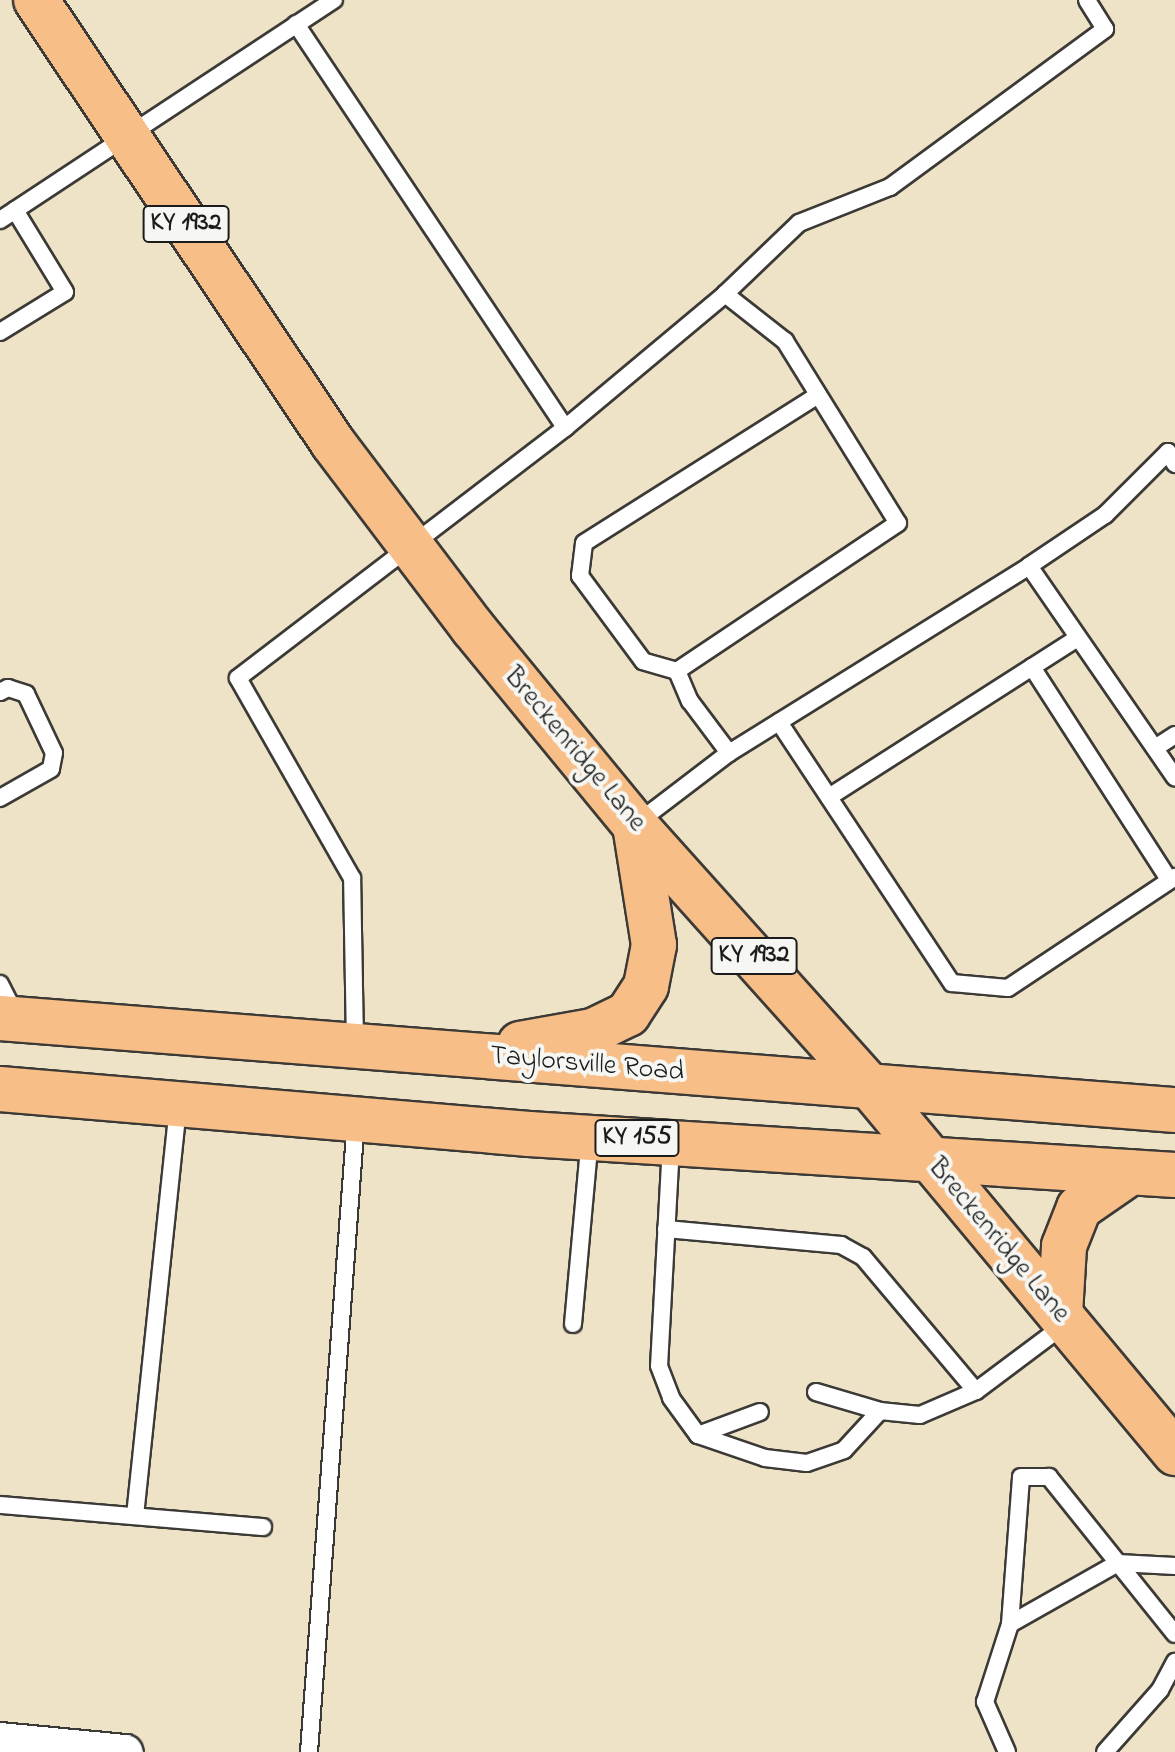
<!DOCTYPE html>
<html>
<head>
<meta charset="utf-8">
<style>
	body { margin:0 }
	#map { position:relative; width:1175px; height:1752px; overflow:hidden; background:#eee3c7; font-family:"Indie Flower",sans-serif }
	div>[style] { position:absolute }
	.roads { filter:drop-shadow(2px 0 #3c3a36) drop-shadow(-2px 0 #3c3a36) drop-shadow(0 2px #3c3a36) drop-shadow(0 -2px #3c3a36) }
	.lane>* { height:16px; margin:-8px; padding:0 8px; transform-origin:8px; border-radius:8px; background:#fff }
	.street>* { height:34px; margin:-17px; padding:0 17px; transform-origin:17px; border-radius:17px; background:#fff }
	.primary>* { height:44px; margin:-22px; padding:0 22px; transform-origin:22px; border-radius:22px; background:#f7be88 }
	span { translate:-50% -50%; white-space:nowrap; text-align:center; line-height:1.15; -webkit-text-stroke:8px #f6f6f2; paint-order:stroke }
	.shield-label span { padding:2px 6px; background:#f6f6f2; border:2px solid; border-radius:6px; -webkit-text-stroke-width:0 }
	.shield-label { font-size:26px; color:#1c1c1c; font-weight:700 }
	.street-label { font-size:28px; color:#1c1c1c }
</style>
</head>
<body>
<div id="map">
	<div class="roads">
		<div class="lane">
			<i style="left:296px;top:24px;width:485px;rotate:56.3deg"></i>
			<i style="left:0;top:220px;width:400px;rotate:-33.4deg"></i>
			<i style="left:725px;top:294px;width:76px;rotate:38.1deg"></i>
			<i style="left:785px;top:341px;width:214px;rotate:58.2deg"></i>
			<i style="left:898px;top:523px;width:266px;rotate:146.2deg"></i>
			<i style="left:677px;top:671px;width:35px;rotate:-164deg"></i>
			<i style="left:643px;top:661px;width:106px;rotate:-126.5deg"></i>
			<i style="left:580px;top:576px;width:33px;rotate:-83deg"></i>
			<i style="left:584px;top:543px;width:277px;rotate:-32.3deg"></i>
			<i style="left:0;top:332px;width:76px;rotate:-31.6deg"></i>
			<i style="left:65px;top:292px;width:96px;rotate:-121.4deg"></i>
			<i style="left:1029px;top:566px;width:92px;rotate:-33.9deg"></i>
			<i style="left:1105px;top:515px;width:89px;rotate:-45deg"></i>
			<i style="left:1168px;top:452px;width:14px;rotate:60deg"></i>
			<i style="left:1032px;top:667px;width:251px;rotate:57.2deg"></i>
			<i style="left:677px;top:671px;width:33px;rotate:67deg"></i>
			<i style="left:690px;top:701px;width:65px;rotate:53.1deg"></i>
			<i style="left:0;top:692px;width:9px;rotate:-27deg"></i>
			<i style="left:8px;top:688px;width:19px;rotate:18deg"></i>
			<i style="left:26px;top:694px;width:65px;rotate:64.6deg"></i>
			<i style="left:54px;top:753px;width:16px;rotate:101deg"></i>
			<i style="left:51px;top:769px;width:59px;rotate:150.4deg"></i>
			<i style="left:779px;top:722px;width:313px;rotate:56.5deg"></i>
			<i style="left:952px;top:983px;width:56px;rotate:5.1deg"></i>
			<i style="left:1008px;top:988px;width:201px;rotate:-33.6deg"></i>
			<i style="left:1155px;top:748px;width:24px;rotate:-33deg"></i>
			<i style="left:829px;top:797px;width:295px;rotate:-32.6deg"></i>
			<i style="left:637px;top:823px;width:116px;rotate:-37.3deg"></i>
			<i style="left:729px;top:753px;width:354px;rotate:-31.9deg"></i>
			<i style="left:1029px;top:566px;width:257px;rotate:55.4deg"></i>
			<i style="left:0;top:984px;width:34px;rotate:63deg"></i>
			<i style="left:355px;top:1044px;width:166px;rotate:-91deg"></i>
			<i style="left:352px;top:878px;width:230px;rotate:-119.7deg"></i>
			<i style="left:238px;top:678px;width:412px;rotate:-37.4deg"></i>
			<i style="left:565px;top:428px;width:209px;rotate:-39.9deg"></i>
			<i style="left:725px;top:294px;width:103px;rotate:-43.8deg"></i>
			<i style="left:799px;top:223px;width:98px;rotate:-21.6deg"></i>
			<i style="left:890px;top:187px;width:267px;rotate:-36.3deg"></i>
			<i style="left:1105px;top:29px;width:34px;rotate:-122deg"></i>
			<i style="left:671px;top:1145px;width:221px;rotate:93.1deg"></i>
			<i style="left:659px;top:1366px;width:34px;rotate:69deg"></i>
			<i style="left:671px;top:1398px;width:46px;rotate:53.9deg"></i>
			<i style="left:698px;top:1435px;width:71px;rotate:18.9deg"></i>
			<i style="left:765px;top:1458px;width:42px;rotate:6.8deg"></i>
			<i style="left:807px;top:1463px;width:39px;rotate:-19deg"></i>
			<i style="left:844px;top:1450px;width:53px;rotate:-47.3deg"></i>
			<i style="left:880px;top:1411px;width:40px;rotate:5.7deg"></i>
			<i style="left:920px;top:1415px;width:61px;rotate:-23.2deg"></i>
			<i style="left:666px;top:1229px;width:176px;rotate:5.2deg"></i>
			<i style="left:841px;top:1245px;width:25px;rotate:29deg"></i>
			<i style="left:863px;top:1257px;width:175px;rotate:49.9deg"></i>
			<i style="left:976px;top:1391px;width:114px;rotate:-36.8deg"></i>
			<i style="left:573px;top:1324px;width:187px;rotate:-84.8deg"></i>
			<i style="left:816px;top:1392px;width:67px;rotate:16.5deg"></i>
			<i style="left:698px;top:1435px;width:66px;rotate:-20.4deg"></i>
			<i style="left:0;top:1505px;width:264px;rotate:4.8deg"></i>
			<i style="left:135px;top:1516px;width:414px;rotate:-84deg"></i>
			<i style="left:1010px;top:1624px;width:124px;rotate:-29.5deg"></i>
			<i style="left:1118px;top:1563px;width:57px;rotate:3deg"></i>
			<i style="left:309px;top:1752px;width:634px;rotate:-85.75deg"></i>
			<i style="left:1007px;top:1752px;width:55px;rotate:-113.7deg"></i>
			<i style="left:985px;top:1702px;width:82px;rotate:-72.2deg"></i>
			<i style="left:1010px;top:1624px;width:147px;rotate:-85.7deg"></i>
			<i style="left:1021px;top:1477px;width:28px"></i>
			<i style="left:1049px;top:1477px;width:201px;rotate:51.3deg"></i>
			<i style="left:1105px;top:1752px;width:83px;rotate:-48.4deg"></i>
			<i style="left:1160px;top:1690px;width:32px;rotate:-62deg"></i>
		</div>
		<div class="street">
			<i style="left:0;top:1740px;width:126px;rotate:5.5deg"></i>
		</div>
		<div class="primary">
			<i style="left:36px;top:0;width:533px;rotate:56.16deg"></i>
			<i style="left:333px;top:443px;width:232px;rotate:52.9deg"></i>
			<i style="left:473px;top:628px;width:255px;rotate:50.6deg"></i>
			<i style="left:635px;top:825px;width:355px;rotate:48.1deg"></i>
			<i style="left:872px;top:1089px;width:474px;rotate:50.2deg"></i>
			<i style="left:0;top:1018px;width:1179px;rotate:4.48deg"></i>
			<i style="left:520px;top:1044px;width:74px;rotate:-10.1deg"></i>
			<i style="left:593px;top:1031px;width:39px;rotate:-26deg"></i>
			<i style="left:628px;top:1014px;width:33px;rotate:-57deg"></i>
			<i style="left:646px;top:986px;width:42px;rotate:-79deg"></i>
			<i style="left:654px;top:945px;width:121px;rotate:-99deg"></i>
			<i style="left:0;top:1089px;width:531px;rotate:4.86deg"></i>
			<i style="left:529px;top:1134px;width:647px;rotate:3.63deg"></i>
			<i style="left:1060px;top:1314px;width:68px;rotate:-86.6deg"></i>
			<i style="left:1064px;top:1246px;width:41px;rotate:-68.5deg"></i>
			<i style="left:1079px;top:1208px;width:63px;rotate:-34.7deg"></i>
		</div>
	</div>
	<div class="shield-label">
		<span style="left:186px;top:224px">KY 1932</span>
		<span style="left:754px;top:956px">KY 1932</span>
		<span style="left:637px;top:1138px">KY 155</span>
	</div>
	<div class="street-label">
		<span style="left:574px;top:750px;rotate:50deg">Breckenridge Lane</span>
		<span style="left:587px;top:1065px;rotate:5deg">Taylorsville Road</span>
		<span style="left:998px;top:1241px;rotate:50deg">Breckenridge Lane</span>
	</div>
</div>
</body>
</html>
